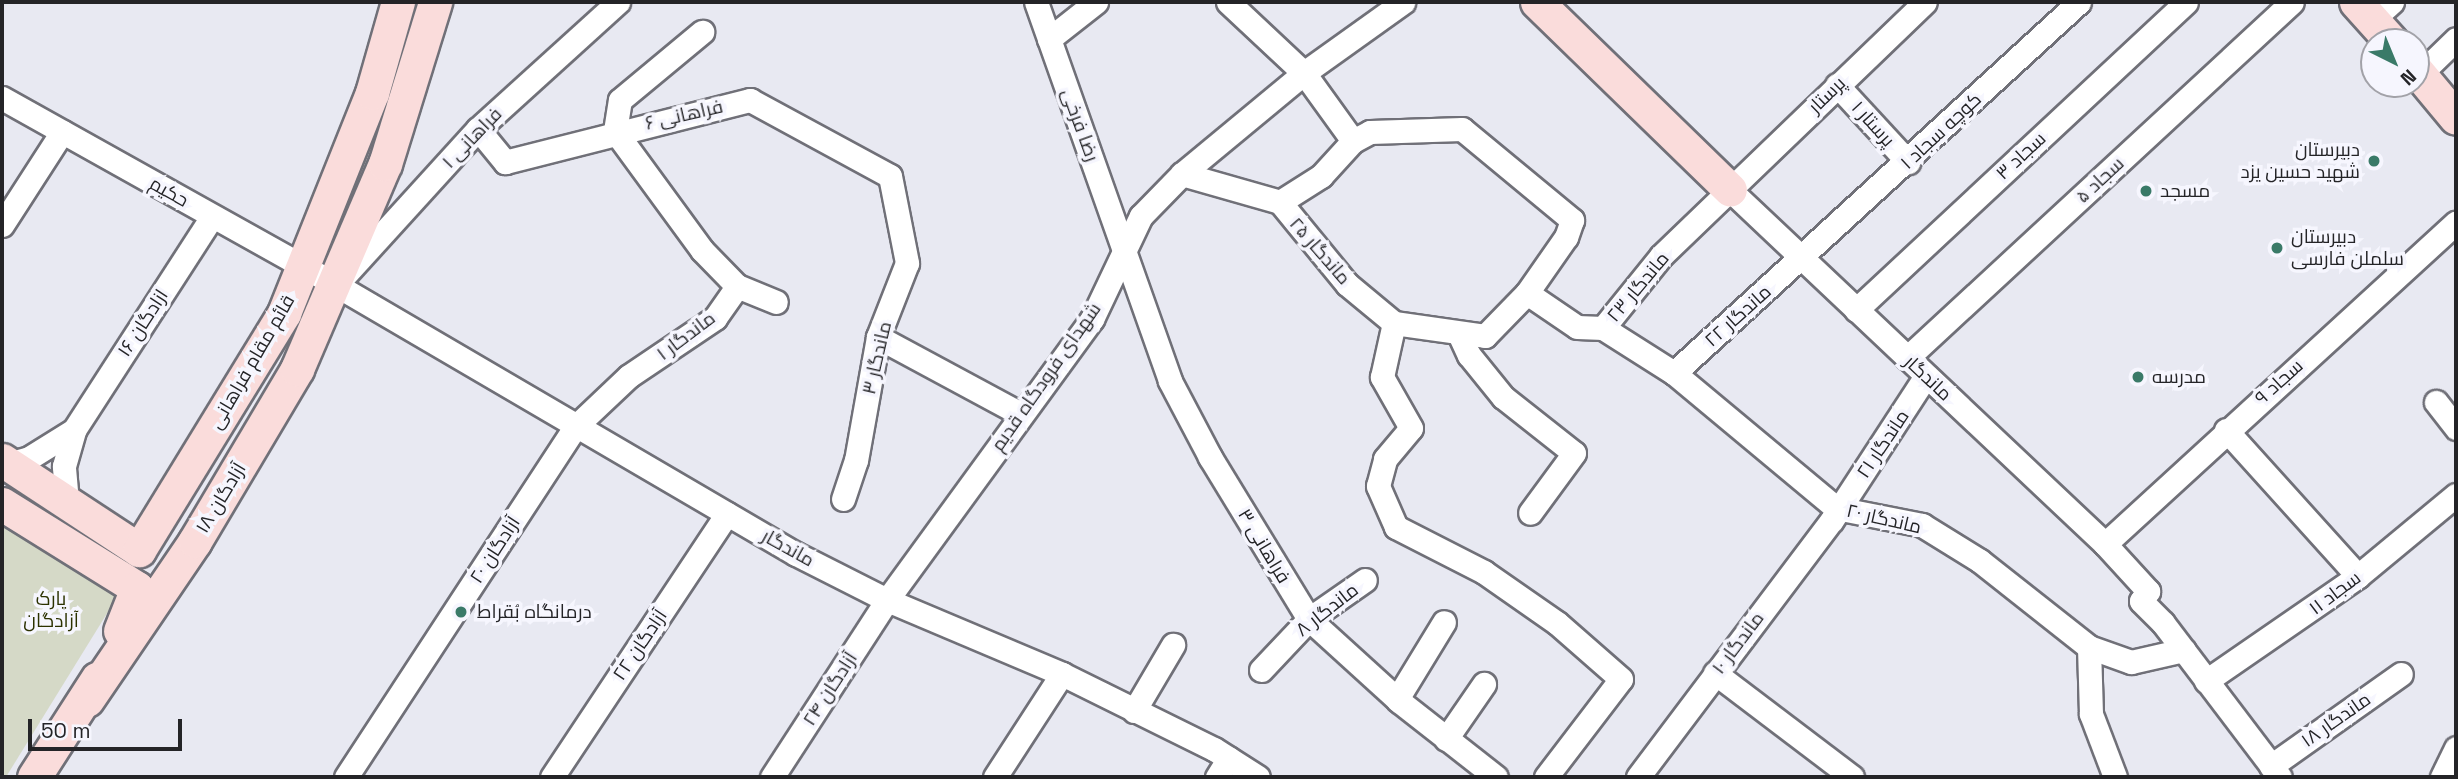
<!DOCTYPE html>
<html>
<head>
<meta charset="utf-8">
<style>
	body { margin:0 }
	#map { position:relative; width:2458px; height:779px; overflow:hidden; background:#e8e9f2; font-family:"Space Grotesk",Cairo,sans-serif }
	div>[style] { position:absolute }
	.green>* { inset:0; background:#d5d9c7 }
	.roads { filter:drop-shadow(2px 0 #707078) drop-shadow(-2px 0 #707078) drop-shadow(0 2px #707078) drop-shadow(0 -2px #707078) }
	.street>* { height:23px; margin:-11.5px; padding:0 11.5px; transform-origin:11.5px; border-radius:11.5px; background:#fff }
	.secondary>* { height:33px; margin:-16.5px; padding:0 16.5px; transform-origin:16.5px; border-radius:16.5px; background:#fadcdb }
	.dots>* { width:19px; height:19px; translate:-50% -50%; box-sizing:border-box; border:4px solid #f6f6fe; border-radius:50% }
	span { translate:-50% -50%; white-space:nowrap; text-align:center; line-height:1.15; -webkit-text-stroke:7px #f6f6fe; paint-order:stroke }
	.street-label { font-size:19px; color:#242427 }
	.poi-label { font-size:19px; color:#242427 }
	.right { translate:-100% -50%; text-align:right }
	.left { translate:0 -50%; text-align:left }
	.park-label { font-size:19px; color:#2c3200 }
	.frame { position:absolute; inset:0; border:4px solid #242427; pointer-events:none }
	.north { position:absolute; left:2360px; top:28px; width:70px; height:70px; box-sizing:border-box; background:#f6f6fe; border:2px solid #a2a2a8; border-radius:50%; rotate:137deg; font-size:19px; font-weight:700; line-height:28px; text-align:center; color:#242427 }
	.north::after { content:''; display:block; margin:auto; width:24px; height:32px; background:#3a7a68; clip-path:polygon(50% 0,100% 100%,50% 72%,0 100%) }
	.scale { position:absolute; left:28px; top:719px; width:154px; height:32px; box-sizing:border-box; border:4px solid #242427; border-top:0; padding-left:9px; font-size:21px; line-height:24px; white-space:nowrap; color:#242427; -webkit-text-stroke:5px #f6f6fe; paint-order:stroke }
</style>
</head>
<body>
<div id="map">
	<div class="green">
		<i style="clip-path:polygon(2px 520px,119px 594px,6px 777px,2px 777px)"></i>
	</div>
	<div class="roads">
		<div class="street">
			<i style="left:1036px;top:2px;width:402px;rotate:70.5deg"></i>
			<i style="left:1170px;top:381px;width:86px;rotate:62.2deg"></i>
			<i style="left:1210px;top:457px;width:190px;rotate:58.6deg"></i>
			<i style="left:1309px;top:619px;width:122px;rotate:42.3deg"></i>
			<i style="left:1399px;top:701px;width:123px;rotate:38.1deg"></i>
			<i style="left:1228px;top:2px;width:104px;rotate:43.1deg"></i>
			<i style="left:1304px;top:73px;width:84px;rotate:54.2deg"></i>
			<i style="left:2372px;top:20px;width:27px;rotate:-42deg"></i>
			<i style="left:1049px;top:39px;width:60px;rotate:-38.2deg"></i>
			<i style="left:2420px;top:74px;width:50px;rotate:-44.2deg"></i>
			<i style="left:1837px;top:85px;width:105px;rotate:47.3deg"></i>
			<i style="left:2px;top:98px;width:383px;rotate:29.2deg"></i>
			<i style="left:336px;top:285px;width:533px;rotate:30.32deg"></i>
			<i style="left:796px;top:554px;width:102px;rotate:26.8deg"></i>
			<i style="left:887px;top:600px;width:190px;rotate:22.9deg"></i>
			<i style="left:1062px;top:674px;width:169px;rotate:26.3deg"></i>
			<i style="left:1214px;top:749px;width:52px;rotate:32.5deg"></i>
			<i style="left:478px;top:129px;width:43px;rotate:50.7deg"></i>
			<i style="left:505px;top:162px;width:253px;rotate:-14.2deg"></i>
			<i style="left:750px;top:100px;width:159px;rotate:28.5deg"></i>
			<i style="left:890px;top:176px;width:89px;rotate:78.9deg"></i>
			<i style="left:907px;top:263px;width:79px;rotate:111.4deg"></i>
			<i style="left:878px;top:337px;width:125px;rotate:100.1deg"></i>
			<i style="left:856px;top:460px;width:41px;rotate:108.4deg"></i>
			<i style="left:1182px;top:174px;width:102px;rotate:15.9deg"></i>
			<i style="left:1730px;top:190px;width:516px;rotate:43.35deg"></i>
			<i style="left:2105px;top:544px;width:64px;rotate:47.5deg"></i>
			<i style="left:2148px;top:591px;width:12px;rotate:125deg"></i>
			<i style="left:2141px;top:601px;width:31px;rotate:45deg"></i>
			<i style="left:2163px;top:623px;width:193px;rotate:52.8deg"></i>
			<i style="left:2px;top:225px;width:111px;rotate:-57.2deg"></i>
			<i style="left:345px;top:275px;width:197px;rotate:-47.7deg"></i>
			<i style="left:478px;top:129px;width:189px;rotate:-42.2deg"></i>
			<i style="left:737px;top:286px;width:42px;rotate:22.3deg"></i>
			<i style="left:1856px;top:310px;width:451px;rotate:-43deg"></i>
			<i style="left:1394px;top:323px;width:61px;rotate:-140.3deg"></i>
			<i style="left:1347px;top:284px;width:106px;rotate:-129.3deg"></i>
			<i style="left:1280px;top:202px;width:49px;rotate:-32.4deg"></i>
			<i style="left:1321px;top:176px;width:47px;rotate:-47.6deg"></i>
			<i style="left:1353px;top:141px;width:19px;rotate:-28deg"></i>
			<i style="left:1370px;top:132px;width:92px;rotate:-1.9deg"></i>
			<i style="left:1462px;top:129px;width:143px;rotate:39.6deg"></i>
			<i style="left:1572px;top:220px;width:18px;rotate:109deg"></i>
			<i style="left:1566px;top:237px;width:68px;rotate:124.9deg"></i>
			<i style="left:1603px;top:328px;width:84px;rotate:32.4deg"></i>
			<i style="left:1674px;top:373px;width:211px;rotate:39.8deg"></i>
			<i style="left:1836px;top:508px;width:88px;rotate:11.2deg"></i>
			<i style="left:1922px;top:525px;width:68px;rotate:31.8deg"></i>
			<i style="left:1980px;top:561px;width:139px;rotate:38.3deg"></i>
			<i style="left:2089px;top:647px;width:45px;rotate:19.7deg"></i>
			<i style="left:2131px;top:662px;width:54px;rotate:-12.8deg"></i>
			<i style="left:1460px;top:336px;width:21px;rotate:65deg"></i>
			<i style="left:1469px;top:355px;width:54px;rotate:51deg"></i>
			<i style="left:1503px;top:397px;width:90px;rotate:38.3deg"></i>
			<i style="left:1574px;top:453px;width:74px;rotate:126.3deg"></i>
			<i style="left:878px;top:337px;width:162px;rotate:28.3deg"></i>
			<i style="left:1907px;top:358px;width:524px;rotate:-42.76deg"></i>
			<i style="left:1674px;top:373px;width:549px;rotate:-42.49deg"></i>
			<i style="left:2436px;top:402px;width:33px;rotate:52deg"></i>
			<i style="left:2226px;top:430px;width:197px;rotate:47.9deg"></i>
			<i style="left:7px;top:464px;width:23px;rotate:-15deg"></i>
			<i style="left:29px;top:458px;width:53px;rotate:-31.9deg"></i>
			<i style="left:67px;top:502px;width:36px;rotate:-95deg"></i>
			<i style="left:64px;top:466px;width:37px;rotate:-74deg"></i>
			<i style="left:74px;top:430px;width:254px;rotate:-57.1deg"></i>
			<i style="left:2105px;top:544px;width:476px;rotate:-42.5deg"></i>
			<i style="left:2089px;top:647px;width:67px;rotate:88.3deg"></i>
			<i style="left:2091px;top:714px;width:67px;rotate:69.1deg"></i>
			<i style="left:1261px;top:670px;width:70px;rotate:-46.7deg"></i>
			<i style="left:1309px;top:619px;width:68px;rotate:-34.9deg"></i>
			<i style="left:1715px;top:673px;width:172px;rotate:37.2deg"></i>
			<i style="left:2206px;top:681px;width:185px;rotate:-34.6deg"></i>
			<i style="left:2358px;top:576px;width:127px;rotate:-39.6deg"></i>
			<i style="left:1397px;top:699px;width:90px;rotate:-58.6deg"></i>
			<i style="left:1134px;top:711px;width:77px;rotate:-59.4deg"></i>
			<i style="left:1446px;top:739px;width:67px;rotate:-55.4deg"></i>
			<i style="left:2271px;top:766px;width:159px;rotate:-35.3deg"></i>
			<i style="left:346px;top:777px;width:418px;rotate:-56.8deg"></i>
			<i style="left:575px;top:427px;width:74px;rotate:-43.4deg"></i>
			<i style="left:629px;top:376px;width:104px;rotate:-34deg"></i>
			<i style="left:715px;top:318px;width:39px;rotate:-55deg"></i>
			<i style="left:737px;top:286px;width:50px;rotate:-134.2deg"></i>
			<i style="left:702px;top:250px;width:147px;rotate:-126.2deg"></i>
			<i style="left:615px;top:131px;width:31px;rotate:-81deg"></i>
			<i style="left:620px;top:100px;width:107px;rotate:-39.7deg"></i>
			<i style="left:552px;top:777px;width:316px;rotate:-56.4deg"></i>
			<i style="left:772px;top:777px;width:211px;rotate:-57deg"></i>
			<i style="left:887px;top:600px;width:348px;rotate:-53.9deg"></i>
			<i style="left:1092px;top:319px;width:114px;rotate:-64.6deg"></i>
			<i style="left:1141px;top:216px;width:59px;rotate:-45.7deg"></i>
			<i style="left:1182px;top:174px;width:158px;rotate:-39.6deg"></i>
			<i style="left:1304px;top:73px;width:122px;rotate:-35.6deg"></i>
			<i style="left:995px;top:777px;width:123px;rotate:-57deg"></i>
			<i style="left:1217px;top:777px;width:22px;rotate:-58deg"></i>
			<i style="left:1546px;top:777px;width:123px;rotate:-52.6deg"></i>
			<i style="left:1621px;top:679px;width:85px;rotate:-138.8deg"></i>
			<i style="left:1557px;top:623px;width:89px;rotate:-145.1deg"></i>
			<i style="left:1484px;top:572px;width:99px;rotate:-152.9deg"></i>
			<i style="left:1396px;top:527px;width:45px;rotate:-113.7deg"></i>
			<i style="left:1378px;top:486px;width:28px;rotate:-75deg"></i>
			<i style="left:1385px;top:459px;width:40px;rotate:-50deg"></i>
			<i style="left:1411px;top:428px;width:59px;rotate:-119.6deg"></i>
			<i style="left:1382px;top:377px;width:55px;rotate:-77.5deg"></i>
			<i style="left:1394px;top:323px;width:92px;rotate:8.1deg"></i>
			<i style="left:1485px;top:336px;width:60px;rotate:-45.7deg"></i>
			<i style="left:1527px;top:293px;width:60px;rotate:34.2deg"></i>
			<i style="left:1577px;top:327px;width:26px;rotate:2deg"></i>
			<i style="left:1603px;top:328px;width:92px;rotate:-51.1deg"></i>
			<i style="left:1661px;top:256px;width:366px;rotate:-43.9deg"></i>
			<i style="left:1638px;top:777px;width:322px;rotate:-53deg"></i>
			<i style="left:1832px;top:520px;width:172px;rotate:-56.9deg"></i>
			<i style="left:2442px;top:777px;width:32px;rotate:-64deg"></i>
		</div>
		<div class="secondary">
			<i style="left:1537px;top:2px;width:269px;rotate:44.2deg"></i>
			<i style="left:2356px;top:2px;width:54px;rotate:48deg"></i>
			<i style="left:2416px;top:70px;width:62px;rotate:50.2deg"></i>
			<i style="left:2px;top:460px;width:164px;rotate:33.3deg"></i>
			<i style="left:139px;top:550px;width:278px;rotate:-58.5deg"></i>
			<i style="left:284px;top:313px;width:237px;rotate:-68.2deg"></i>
			<i style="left:372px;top:93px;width:95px;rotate:-74.1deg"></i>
			<i style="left:2px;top:504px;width:159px;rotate:31.9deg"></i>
			<i style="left:137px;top:588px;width:46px;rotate:111.6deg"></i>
			<i style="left:87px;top:700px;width:192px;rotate:-55.8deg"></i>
			<i style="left:195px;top:541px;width:200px;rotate:-59.3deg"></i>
			<i style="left:297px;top:369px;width:223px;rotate:-66.8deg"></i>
			<i style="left:385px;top:164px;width:170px;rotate:-72.8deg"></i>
			<i style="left:34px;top:777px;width:117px;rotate:-57.3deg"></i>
		</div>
	</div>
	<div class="dots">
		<i style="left:2374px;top:161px;background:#3a7a68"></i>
		<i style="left:2146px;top:191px;background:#3a7a68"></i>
		<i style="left:2277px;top:248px;background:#3a7a68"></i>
		<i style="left:2138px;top:377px;background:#3a7a68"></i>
		<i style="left:461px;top:612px;background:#3a7a68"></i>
	</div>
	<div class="street-label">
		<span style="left:1827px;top:95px;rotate:-44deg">پرستار</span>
		<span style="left:684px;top:115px;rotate:-13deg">فراهانی ۶</span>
		<span style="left:1873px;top:124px;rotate:48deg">پرستار ۱</span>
		<span style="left:1080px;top:125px;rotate:70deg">رضا فرخی</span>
		<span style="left:1941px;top:131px;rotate:-43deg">کوچه سجاد ۱</span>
		<span style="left:472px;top:138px;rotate:-46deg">فراهانی ۱</span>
		<span style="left:2021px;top:156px;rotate:-43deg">سجاد ۳</span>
		<span style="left:2100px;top:180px;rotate:-43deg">سجاد ۵</span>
		<span style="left:169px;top:192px;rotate:29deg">حکیم</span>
		<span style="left:1320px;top:251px;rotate:49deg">ماندگار ۲۵</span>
		<span style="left:1638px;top:287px;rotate:-50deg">ماندگار ۲۳</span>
		<span style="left:1738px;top:316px;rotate:-42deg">ماندگار ۲۲</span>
		<span style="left:143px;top:323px;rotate:-57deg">ازادگان ۱۶</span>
		<span style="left:686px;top:336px;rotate:-37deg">ماندگار ۱</span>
		<span style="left:877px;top:358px;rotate:-77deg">ماندگار ۳</span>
		<span style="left:252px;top:362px;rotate:-60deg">قائم مقام فراهانی</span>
		<span style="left:1046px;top:377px;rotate:-55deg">شهدای فرودگاه قدیم</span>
		<span style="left:1928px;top:378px;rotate:43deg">ماندگار</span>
		<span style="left:2279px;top:382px;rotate:-42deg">سجاد ۹</span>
		<span style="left:1883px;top:444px;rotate:-56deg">ماندگار ۲۱</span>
		<span style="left:221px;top:498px;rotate:-59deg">آزادگان ۱۸</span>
		<span style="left:1884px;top:519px;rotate:13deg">ماندگار ۲۰</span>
		<span style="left:1264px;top:546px;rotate:59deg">فراهانی ۳</span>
		<span style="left:788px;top:548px;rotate:29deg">ماندگار</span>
		<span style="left:495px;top:550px;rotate:-57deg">آزادگان ۲۰</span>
		<span style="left:2335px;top:593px;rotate:-37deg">سجاد ۱۱</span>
		<span style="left:1327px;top:610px;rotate:-38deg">ماندگار ۸</span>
		<span style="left:1738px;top:643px;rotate:-53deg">ماندگار ۱۰</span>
		<span style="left:640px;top:645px;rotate:-56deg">آزادگان ۲۲</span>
		<span style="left:830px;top:689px;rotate:-57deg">آزادگان ۲۴</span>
		<span style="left:2336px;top:720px;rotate:-35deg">ماندگار ۱۸</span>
	</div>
	<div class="poi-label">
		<span class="right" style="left:2360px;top:161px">دبیرستان<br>شهید حسین یزد</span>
		<span class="left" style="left:2160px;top:191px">مسجد</span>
		<span class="left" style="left:2291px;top:248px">دبیرستان<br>سلملن فارسی</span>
		<span class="left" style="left:2152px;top:377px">مدرسه</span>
		<span class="left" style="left:477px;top:612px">درمانگاه بُقراط</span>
	</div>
	<div class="park-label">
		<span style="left:51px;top:610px">پارک<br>آزادگان</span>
	</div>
	<div class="frame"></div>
	<div class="north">N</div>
	<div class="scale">50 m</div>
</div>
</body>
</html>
